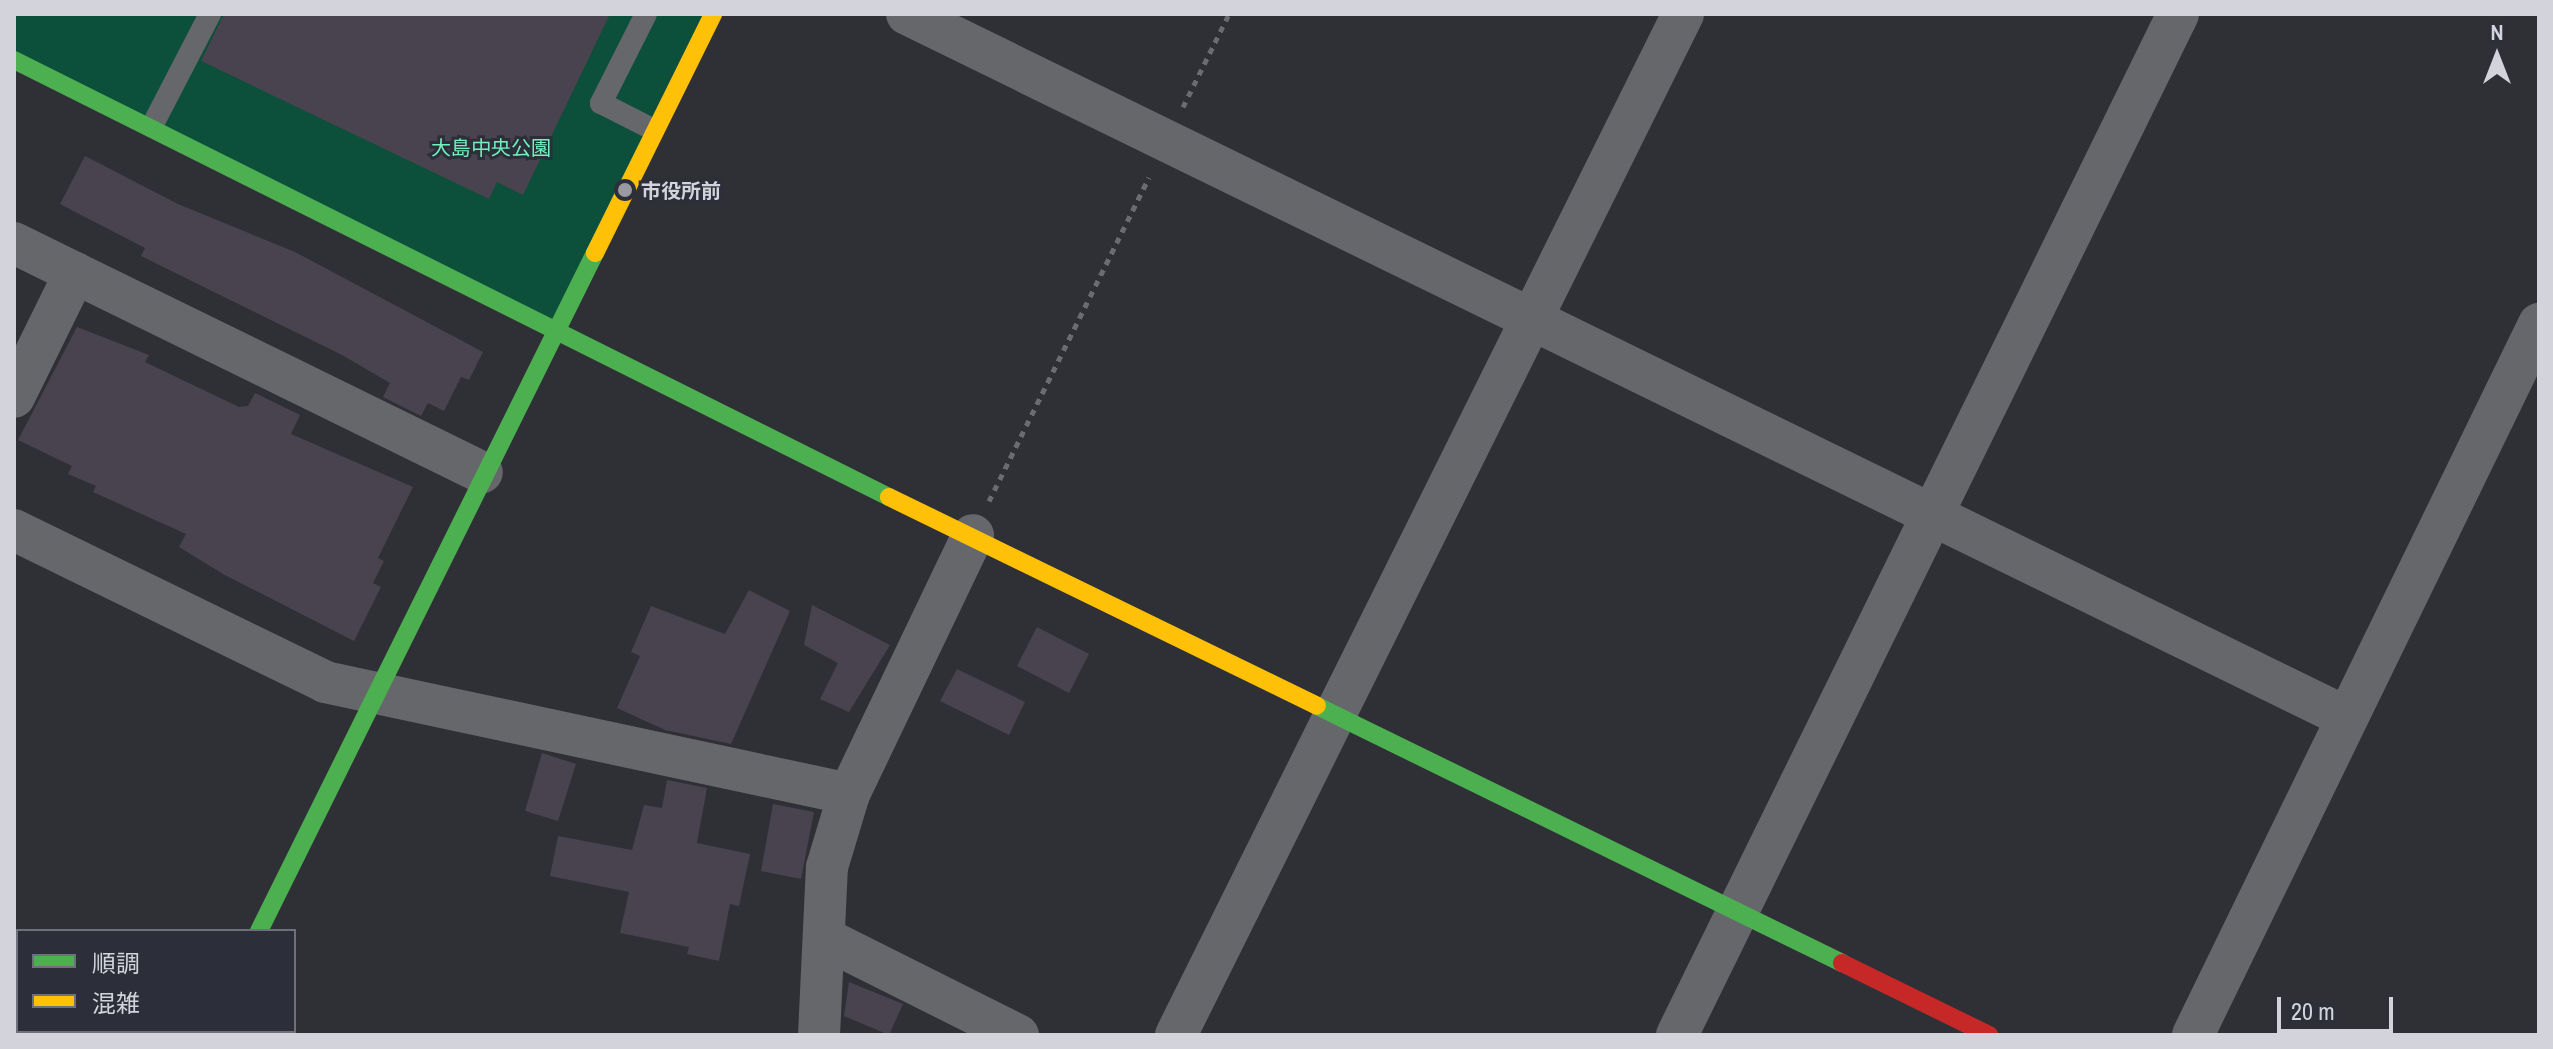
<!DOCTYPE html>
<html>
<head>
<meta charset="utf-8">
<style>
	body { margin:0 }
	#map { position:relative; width:2553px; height:1049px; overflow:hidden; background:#2f3036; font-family:"Archivo Narrow","Noto Sans JP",sans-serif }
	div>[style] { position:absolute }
	.green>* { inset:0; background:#0c4f3a }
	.building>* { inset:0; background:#49424f }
	.path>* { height:5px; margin-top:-2.5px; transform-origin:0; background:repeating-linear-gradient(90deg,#6b6c6f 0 6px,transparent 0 12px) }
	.lane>* { height:22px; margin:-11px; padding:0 11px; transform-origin:11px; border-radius:11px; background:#66676b }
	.street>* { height:42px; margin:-21px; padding:0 21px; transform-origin:21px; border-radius:21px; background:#66676b }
	.fast>* { height:18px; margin:-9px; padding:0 9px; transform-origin:9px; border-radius:9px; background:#4caf50 }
	.slow>* { height:18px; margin:-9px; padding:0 9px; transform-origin:9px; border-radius:9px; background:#ffc107 }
	.jam>* { height:18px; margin:-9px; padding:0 9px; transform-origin:9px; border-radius:9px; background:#c62828 }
	.dots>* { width:22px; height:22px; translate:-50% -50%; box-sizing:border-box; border:4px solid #2c2e39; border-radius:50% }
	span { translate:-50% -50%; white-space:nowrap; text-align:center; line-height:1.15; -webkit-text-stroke:6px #2c2e39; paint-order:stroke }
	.park-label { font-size:20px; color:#72f0bd }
	.poi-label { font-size:20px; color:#d2d3db; font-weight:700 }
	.left { translate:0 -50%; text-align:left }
	.frame { position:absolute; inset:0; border:16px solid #d2d3db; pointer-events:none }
	.legend { position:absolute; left:16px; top:929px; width:280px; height:104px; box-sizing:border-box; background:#2c2e39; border:2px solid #6e707a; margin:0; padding:10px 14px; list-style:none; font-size:24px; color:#d2d3db }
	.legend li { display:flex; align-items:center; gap:16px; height:40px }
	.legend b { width:40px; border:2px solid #6e707a }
	.north { position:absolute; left:2457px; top:16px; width:80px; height:80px; -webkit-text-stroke:6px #2c2e39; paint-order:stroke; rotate:0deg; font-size:22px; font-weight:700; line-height:32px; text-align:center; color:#d2d3db }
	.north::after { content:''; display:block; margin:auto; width:28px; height:36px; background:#d2d3db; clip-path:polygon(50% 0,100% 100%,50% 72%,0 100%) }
	.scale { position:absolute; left:2277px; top:997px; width:116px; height:36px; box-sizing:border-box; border:4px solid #d2d3db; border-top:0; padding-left:10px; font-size:24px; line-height:28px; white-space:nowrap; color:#d2d3db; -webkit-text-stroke:6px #2c2e39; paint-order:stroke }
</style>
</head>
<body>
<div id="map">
	<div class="green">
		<i style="clip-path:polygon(14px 14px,706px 14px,553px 325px,14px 59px)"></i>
	</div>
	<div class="building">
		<i style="clip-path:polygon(224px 14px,610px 14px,523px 195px,497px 182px,489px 199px,201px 61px)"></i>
		<i style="clip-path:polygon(85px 156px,178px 204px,295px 252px,483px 352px,469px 380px,461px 377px,444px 411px,428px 403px,421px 416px,383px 397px,390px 383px,342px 355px,141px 256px,145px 248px,60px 204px)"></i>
		<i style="clip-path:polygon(77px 327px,149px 355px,145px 362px,239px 407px,248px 406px,255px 393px,300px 415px,291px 434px,413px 487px,378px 558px,384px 561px,373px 583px,381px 587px,354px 641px,223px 574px,179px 547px,186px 534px,93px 492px,96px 486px,68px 474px,72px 466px,18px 440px)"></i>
		<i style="clip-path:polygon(749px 590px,790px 611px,731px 744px,665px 730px,617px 708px,640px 656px,631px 652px,651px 606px,725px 634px)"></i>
		<i style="clip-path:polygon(812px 605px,890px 645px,849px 712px,820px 699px,838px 663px,804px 645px)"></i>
		<i style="clip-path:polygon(1037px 627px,1089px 654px,1069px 693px,1017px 666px)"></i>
		<i style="clip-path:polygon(957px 669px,1025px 702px,1009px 735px,940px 701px)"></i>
		<i style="clip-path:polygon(542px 753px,576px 764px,558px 821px,525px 811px)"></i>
		<i style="clip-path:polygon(667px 780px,707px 788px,697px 843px,750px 854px,739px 906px,730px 904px,719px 961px,687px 954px,689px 947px,620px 933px,629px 892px,550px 876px,558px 836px,632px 850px,644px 805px,662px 808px)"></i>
		<i style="clip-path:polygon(773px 804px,814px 812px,801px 879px,761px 871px)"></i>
		<i style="clip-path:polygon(849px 982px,903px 1004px,889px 1035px,844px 1016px)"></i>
	</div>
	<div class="path">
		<i style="left:1183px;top:107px;width:104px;rotate:-63.7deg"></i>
		<i style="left:989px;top:501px;width:361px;rotate:-63.7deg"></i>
	</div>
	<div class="lane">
		<i style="left:646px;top:14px;width:100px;rotate:116.8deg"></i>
		<i style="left:601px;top:103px;width:59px;rotate:27deg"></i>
		<i style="left:152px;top:126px;width:126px;rotate:-62.6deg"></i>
	</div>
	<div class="street">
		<i style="left:907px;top:14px;width:1602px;rotate:26.04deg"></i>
		<i style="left:14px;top:243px;width:68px;rotate:26.2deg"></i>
		<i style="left:75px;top:273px;width:138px;rotate:116.2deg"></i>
		<i style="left:75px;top:273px;width:453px;rotate:26.1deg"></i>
		<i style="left:14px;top:530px;width:346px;rotate:26deg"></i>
		<i style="left:325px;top:682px;width:536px;rotate:12.06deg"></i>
		<i style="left:824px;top:938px;width:217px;rotate:26.6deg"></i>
		<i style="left:819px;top:1035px;width:168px;rotate:-87.3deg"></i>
		<i style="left:827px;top:867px;width:76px;rotate:-73.2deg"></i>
		<i style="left:849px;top:794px;width:287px;rotate:-64.4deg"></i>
		<i style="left:1176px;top:1035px;width:1140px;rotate:-63.59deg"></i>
		<i style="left:1677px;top:1035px;width:1137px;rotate:-63.86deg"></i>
		<i style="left:2193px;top:1035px;width:791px;rotate:-64.05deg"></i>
	</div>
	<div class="fast">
		<i style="left:14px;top:60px;width:978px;rotate:26.54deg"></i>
		<i style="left:1317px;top:706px;width:585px;rotate:26.08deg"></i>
		<i style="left:259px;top:931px;width:757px;rotate:-63.64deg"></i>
	</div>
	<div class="slow">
		<i style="left:595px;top:253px;width:267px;rotate:-63.7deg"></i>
		<i style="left:889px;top:497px;width:476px;rotate:26deg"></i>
		<i style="left:208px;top:1035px;width:4px;rotate:-63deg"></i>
	</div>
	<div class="jam">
		<i style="left:1842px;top:963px;width:164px;rotate:26.1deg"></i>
	</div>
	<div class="dots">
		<i style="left:625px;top:190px;background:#999aa1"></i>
	</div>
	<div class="park-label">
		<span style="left:491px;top:147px">大島中央公園</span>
	</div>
	<div class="poi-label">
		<span class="left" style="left:641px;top:190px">市役所前</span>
	</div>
	<div class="frame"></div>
	<ul class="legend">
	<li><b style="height:10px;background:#4caf50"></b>順調</li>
	<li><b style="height:10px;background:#ffc107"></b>混雑</li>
	</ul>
	<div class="north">N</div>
	<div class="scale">20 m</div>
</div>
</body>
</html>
